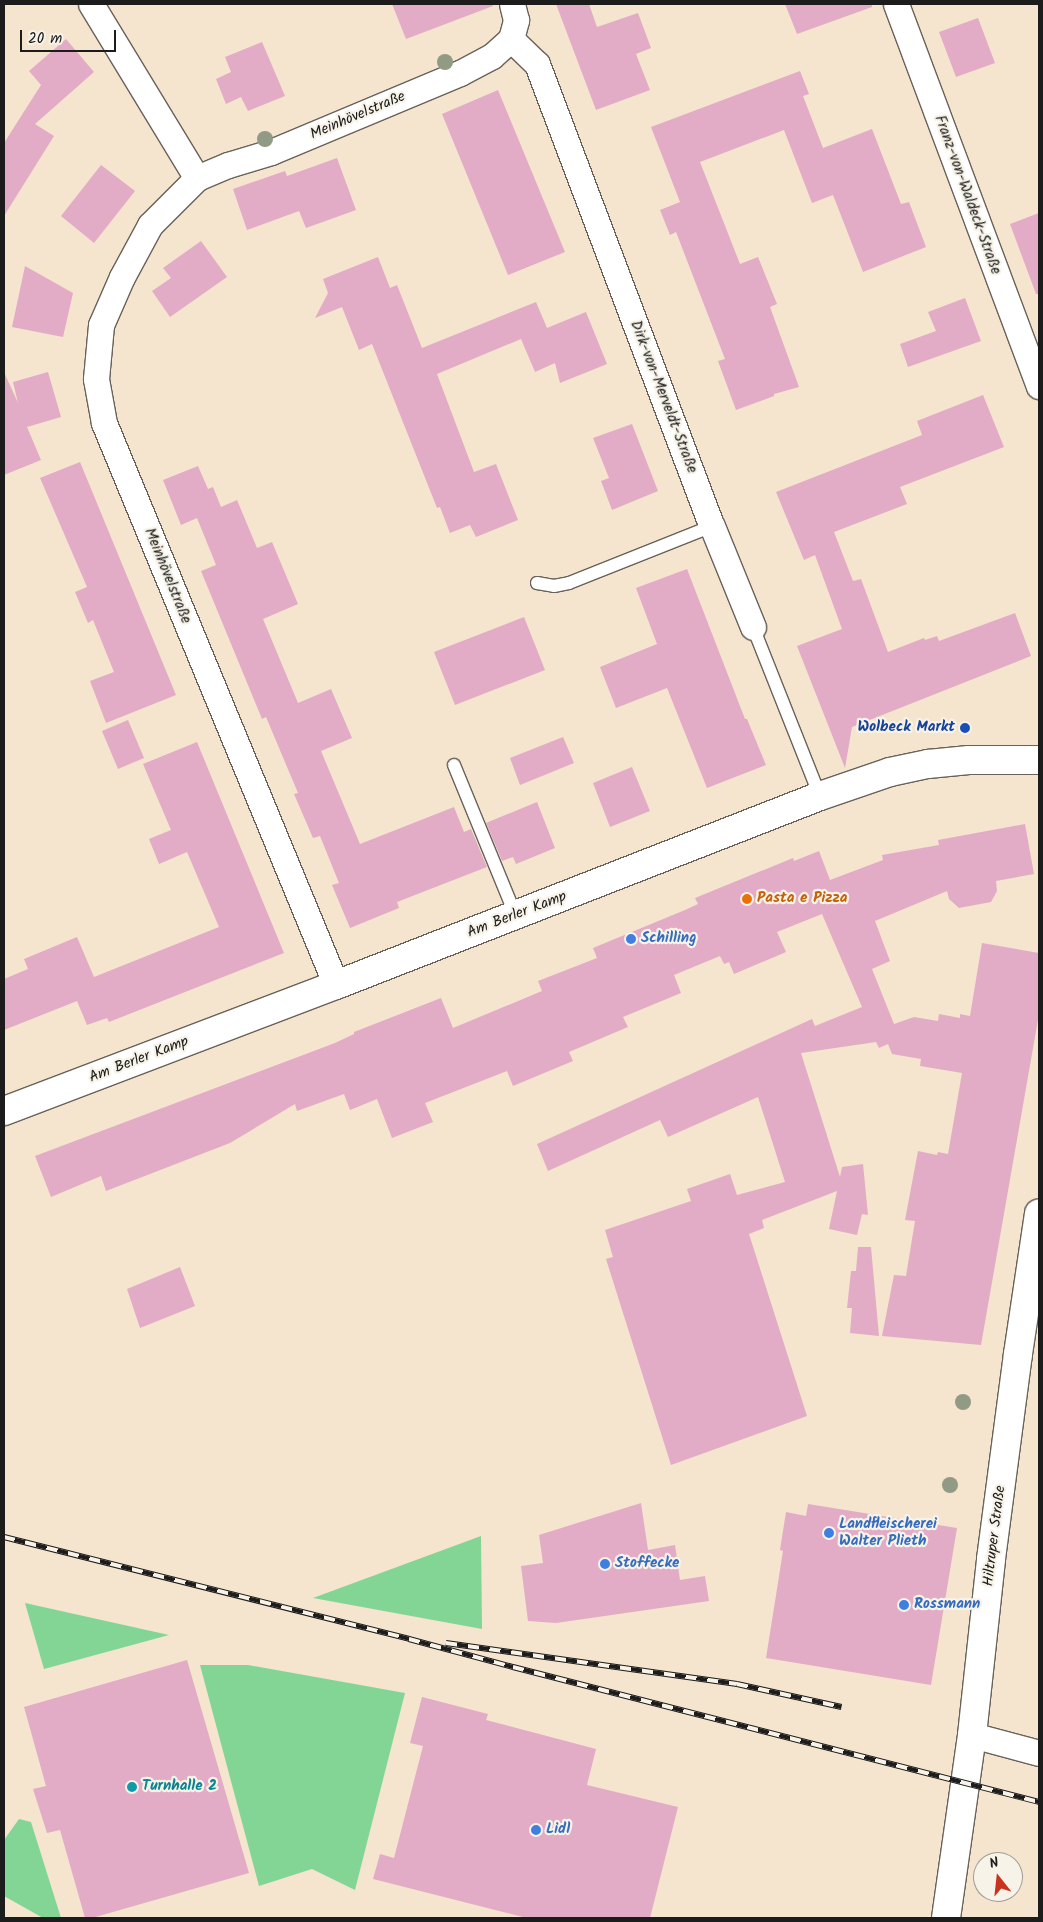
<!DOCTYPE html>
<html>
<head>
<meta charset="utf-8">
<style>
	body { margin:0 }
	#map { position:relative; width:1043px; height:1922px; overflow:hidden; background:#f5e4ce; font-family:Kalam,sans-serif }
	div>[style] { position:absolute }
	.green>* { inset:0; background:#83d596 }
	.building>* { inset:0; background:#e3acc6 }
	.roads { filter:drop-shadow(1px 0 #68625a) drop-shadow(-1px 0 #68625a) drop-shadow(0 1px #68625a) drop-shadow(0 -1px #68625a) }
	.lane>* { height:12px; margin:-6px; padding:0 6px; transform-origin:6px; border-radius:6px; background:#fff }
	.street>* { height:25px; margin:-12.5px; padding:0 12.5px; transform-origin:12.5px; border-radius:12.5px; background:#fff }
	.secondary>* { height:28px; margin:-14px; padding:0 14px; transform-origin:14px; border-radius:14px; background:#fff }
	.rail>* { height:5.5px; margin-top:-2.75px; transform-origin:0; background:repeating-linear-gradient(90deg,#f7f3e8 0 11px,#1c1c1c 0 22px); box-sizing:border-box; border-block:1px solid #1c1c1c }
	.trees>* { width:16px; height:16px; margin:-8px; border-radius:50%; background:#919a84 }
	.dots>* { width:14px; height:14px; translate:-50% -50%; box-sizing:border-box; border:2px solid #f7f3e8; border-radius:50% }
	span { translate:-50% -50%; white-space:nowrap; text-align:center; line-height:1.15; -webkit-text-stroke:4.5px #f7f3e8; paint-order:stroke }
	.street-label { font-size:15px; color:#1c1c1c }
	.transit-label { font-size:15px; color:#164399; font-weight:700 }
	.right { translate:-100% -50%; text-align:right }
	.food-label { font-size:15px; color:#c56008; font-weight:700 }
	.left { translate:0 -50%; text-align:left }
	.shop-label { font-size:15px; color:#366cbe; font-weight:700 }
	.culture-label { font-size:15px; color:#0d838f; font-weight:700 }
	.frame { position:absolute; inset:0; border:5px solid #1c1c1c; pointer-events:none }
	.north { position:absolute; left:973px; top:1852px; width:50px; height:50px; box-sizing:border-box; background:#f7f3e8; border:1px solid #9f9d96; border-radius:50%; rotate:344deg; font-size:14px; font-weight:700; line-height:20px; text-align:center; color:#1c1c1c }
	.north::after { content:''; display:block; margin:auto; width:18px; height:22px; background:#c8321e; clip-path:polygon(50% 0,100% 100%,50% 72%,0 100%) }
	.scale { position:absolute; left:20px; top:30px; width:96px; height:22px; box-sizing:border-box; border:2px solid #1c1c1c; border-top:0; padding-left:6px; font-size:15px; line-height:18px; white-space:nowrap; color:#1c1c1c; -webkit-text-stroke:4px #f7f3e8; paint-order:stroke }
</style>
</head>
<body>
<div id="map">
	<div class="green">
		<i style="clip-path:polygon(481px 1536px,482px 1629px,313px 1598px)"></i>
		<i style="clip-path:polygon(25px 1603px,169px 1635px,44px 1669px)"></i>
		<i style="clip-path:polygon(200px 1665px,248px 1665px,405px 1693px,355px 1890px,312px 1869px,259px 1886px)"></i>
		<i style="clip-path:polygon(19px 1819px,31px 1822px,61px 1918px,43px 1918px,4px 1896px,4px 1840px)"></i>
	</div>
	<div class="building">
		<i style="clip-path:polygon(392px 4px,492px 4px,493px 6px,406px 39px)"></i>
		<i style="clip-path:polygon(556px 4px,589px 4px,597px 27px,638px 13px,651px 48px,636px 54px,650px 90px,596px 110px)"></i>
		<i style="clip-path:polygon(785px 4px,872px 4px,872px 7px,797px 34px)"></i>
		<i style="clip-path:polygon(978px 18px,995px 63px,956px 77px,939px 32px)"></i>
		<i style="clip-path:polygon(66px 39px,94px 72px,35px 124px,54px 136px,4px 216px,4px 143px,41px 85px,29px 71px)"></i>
		<i style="clip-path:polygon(262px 42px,285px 96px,248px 111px,241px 97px,226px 104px,216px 79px,231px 72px,225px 57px)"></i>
		<i style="clip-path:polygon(800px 71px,809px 94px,803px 96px,823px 148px,872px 129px,901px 204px,909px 202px,926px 247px,863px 272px,833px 195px,812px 203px,784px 130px,700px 162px,740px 264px,758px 257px,777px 304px,770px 307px,799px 387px,774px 394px,774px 396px,736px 410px,718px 361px,725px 359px,676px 232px,670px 235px,660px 210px,680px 202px,651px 127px)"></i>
		<i style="clip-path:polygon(498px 90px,565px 252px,508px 275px,442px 114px)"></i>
		<i style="clip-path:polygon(337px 158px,356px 210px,306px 228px,299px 211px,247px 230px,233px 189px,285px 171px,287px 176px)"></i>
		<i style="clip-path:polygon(101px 165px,135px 191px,94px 243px,61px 216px)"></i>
		<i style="clip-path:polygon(1039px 213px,1039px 294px,1036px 294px,1010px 224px)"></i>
		<i style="clip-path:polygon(201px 241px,227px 277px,170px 317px,152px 291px,171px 278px,163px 268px)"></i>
		<i style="clip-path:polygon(378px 257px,390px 288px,397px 285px,422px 348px,536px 302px,547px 328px,586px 312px,607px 364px,560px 383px,555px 363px,535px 372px,521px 339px,437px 374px,474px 472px,496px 464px,518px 520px,476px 537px,470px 525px,450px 533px,440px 507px,437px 508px,372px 344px,359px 350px,342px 307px,315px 318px,328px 293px,323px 279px)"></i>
		<i style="clip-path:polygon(25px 266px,73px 293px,63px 337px,12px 327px)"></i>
		<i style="clip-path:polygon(965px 298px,981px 341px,908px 367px,900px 344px,936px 331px,928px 312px)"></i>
		<i style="clip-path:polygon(4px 372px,18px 403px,13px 382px,48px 372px,61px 417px,27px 427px,41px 460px,4px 475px)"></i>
		<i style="clip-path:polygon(983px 395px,1004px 447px,900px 487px,907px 504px,834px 532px,853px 581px,861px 579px,888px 652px,924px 638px,925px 640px,937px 636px,939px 641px,1015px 613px,1031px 656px,852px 727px,845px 768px,797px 646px,842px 629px,815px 555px,804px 560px,776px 492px,922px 435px,917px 421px)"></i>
		<i style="clip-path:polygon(632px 424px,658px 491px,612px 510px,601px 481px,609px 478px,593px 438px)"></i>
		<i style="clip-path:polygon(80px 462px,176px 695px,106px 723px,90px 681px,114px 672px,93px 620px,88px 623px,75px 592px,87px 587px,40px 478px)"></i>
		<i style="clip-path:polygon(198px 466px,208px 489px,213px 487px,221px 507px,237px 500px,257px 548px,272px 542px,298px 604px,263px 619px,298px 703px,331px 689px,352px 738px,321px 751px,360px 844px,454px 807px,464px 832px,471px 829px,487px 867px,397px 902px,399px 908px,350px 928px,332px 885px,339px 883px,320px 836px,313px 838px,294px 794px,298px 793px,266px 717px,262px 719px,201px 571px,216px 565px,197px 518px,181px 525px,163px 480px)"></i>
		<i style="clip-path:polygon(687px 569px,745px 719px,747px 719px,766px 765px,707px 788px,667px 688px,616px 708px,600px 667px,657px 644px,636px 588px)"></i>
		<i style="clip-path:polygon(524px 617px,545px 670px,455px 705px,434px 652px)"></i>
		<i style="clip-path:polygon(128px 720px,144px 758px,118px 769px,102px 731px)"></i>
		<i style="clip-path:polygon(563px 737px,574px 763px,520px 785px,510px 758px)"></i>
		<i style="clip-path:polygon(197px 742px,284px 953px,109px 1022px,107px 1018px,87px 1025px,77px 1001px,4px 1030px,4px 979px,28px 969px,24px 959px,77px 937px,94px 977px,219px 927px,187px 852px,159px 864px,149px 839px,171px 830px,143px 764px)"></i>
		<i style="clip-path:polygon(632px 767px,650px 811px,610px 827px,593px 783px)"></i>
		<i style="clip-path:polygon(537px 802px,555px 848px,516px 864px,513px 857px,502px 861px,486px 823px)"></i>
		<i style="clip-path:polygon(1025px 824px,1034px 874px,996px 881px,997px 891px,991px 902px,959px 908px,949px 899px,947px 891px,875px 921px,890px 961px,872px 969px,894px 1024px,914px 1017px,938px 1021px,939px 1014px,960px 1018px,960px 1014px,970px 1016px,982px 943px,1039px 953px,1039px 1014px,981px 1345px,882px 1336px,894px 1275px,906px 1276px,915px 1221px,905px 1220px,918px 1151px,937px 1155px,938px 1152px,948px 1154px,962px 1073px,920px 1066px,921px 1059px,892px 1054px,888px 1044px,879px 1048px,876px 1042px,801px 1053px,840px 1177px,842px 1167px,863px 1164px,868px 1215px,862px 1214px,857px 1235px,829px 1229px,837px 1191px,762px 1220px,764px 1228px,749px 1234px,807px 1416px,671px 1465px,606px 1259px,613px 1257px,605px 1230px,691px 1201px,687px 1189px,730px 1174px,737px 1195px,785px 1182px,758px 1097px,668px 1137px,660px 1120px,548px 1171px,537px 1144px,812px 1019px,815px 1026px,862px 1007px,822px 914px,777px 932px,786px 952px,734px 974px,729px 962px,724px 964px,720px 956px,674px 975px,681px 993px,623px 1017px,628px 1027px,569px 1052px,573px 1061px,513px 1086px,507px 1071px,425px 1103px,433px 1122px,392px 1138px,377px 1099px,350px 1110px,344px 1094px,297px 1111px,295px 1104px,230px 1143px,106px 1191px,101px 1176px,51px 1197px,35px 1156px,335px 1043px,354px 1034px,354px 1032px,441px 998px,453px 1028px,542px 991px,538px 981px,597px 958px,593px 948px,685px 910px,698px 904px,695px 898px,793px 858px,794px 861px,819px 851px,830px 880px,883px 860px,882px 855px,939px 845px,938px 840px)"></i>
		<i style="clip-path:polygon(858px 1247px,871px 1247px,879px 1336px,850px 1333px,852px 1308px,847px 1308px,851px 1271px,856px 1271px)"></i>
		<i style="clip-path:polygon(180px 1267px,195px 1306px,140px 1328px,127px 1289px)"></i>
		<i style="clip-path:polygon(641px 1503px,648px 1550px,675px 1545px,680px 1580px,705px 1576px,709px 1601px,556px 1623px,528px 1621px,521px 1566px,543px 1563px,539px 1535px)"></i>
		<i style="clip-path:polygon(808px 1504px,957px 1528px,931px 1685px,766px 1658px,783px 1551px,780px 1550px,786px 1512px,806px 1516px)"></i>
		<i style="clip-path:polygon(187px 1660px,249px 1873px,92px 1918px,85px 1918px,60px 1830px,47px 1833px,33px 1789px,46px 1786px,24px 1707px)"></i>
		<i style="clip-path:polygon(422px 1697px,488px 1714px,486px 1720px,596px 1749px,587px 1785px,678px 1807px,650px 1918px,527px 1918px,373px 1879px,380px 1854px,394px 1858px,423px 1746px,410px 1743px)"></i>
	</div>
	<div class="roads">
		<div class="lane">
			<i style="left:537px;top:583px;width:17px;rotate:10deg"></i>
			<i style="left:554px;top:586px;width:15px;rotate:-11deg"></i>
			<i style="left:569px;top:583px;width:154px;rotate:-21.7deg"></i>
			<i style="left:753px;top:627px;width:182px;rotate:68.4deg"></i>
			<i style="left:454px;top:765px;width:163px;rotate:67.7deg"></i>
		</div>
		<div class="street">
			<i style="left:91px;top:4px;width:204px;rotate:58.7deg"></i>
			<i style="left:896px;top:4px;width:408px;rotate:69.5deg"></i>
			<i style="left:511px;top:39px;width:36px;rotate:44deg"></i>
			<i style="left:537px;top:64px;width:494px;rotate:69.3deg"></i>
			<i style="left:712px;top:526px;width:109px;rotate:67.9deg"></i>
			<i style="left:511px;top:39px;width:20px;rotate:-75deg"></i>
			<i style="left:516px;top:20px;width:16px;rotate:-104deg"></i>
			<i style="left:336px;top:985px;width:608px;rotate:-112.43deg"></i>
			<i style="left:104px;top:423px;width:45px;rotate:-100.3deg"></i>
			<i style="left:96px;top:379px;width:54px;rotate:-84.7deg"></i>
			<i style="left:101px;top:325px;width:52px;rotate:-66.4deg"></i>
			<i style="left:122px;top:277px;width:59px;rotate:-61.7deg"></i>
			<i style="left:150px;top:225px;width:66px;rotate:-45deg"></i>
			<i style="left:197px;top:178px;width:34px;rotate:-23deg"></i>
			<i style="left:228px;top:165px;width:45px;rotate:-16.8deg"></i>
			<i style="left:271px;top:152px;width:205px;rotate:-22.7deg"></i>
			<i style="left:460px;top:73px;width:36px;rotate:-28deg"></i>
			<i style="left:492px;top:56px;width:25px;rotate:-42deg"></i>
			<i style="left:972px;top:1735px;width:69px;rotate:15deg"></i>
		</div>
		<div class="secondary">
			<i style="left:4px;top:1111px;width:355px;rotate:-20.8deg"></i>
			<i style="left:336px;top:985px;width:520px;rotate:-21.33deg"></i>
			<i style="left:820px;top:796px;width:74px;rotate:-18.9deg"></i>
			<i style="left:890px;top:772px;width:39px;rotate:-12deg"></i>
			<i style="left:928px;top:764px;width:41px;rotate:-5.6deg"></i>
			<i style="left:969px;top:760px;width:70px"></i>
			<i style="left:946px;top:1918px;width:185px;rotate:-81.9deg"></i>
			<i style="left:972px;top:1735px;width:177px;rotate:-83.8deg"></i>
			<i style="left:991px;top:1559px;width:207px;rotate:-82.5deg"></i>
			<i style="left:1018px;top:1354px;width:142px;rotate:-81.5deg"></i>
		</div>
	</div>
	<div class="rail">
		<i style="left:4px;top:1537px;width:418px;rotate:14.1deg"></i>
		<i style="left:409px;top:1639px;width:108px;rotate:15.1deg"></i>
		<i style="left:513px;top:1667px;width:543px;rotate:14.39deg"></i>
		<i style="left:446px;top:1643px;width:294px;rotate:8deg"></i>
		<i style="left:737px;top:1684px;width:107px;rotate:12.4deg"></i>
	</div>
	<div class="trees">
		<i style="left:445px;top:62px"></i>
		<i style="left:265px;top:139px"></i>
		<i style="left:963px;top:1402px"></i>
		<i style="left:950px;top:1485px"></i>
	</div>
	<div class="dots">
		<i style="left:965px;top:728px;background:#1a4fb4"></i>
		<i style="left:747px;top:899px;background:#e8710a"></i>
		<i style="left:631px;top:939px;background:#3f7fe0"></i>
		<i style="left:829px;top:1533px;background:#3f7fe0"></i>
		<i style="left:605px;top:1564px;background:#3f7fe0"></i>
		<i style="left:904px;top:1605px;background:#3f7fe0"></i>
		<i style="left:132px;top:1787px;background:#0f9aa8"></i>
		<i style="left:536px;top:1830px;background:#3f7fe0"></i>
	</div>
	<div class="street-label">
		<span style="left:358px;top:116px;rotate:-23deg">Meinhövelstraße</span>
		<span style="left:967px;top:195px;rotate:70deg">Franz-von-Waldeck-Straße</span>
		<span style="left:663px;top:397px;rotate:69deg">Dirk-von-Merveldt-Straße</span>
		<span style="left:167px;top:576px;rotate:68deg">Meinhövelstraße</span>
		<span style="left:517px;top:915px;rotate:-21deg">Am Berler Kamp</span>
		<span style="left:139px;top:1060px;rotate:-21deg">Am Berler Kamp</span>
		<span style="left:995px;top:1536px;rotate:-83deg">Hiltruper Straße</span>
	</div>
	<div class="transit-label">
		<span class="right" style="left:955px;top:728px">Wolbeck Markt</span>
	</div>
	<div class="food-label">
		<span class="left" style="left:757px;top:899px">Pasta e Pizza</span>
	</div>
	<div class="shop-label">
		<span class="left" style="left:641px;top:939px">Schilling</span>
		<span class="left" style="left:839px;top:1533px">Landfleischerei<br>Walter Plieth</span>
		<span class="left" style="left:615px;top:1564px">Stoffecke</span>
		<span class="left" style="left:914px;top:1605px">Rossmann</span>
		<span class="left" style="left:546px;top:1830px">Lidl</span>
	</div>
	<div class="culture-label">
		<span class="left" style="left:142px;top:1787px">Turnhalle 2</span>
	</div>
	<div class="frame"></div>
	<div class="north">N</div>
	<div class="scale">20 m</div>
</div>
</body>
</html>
